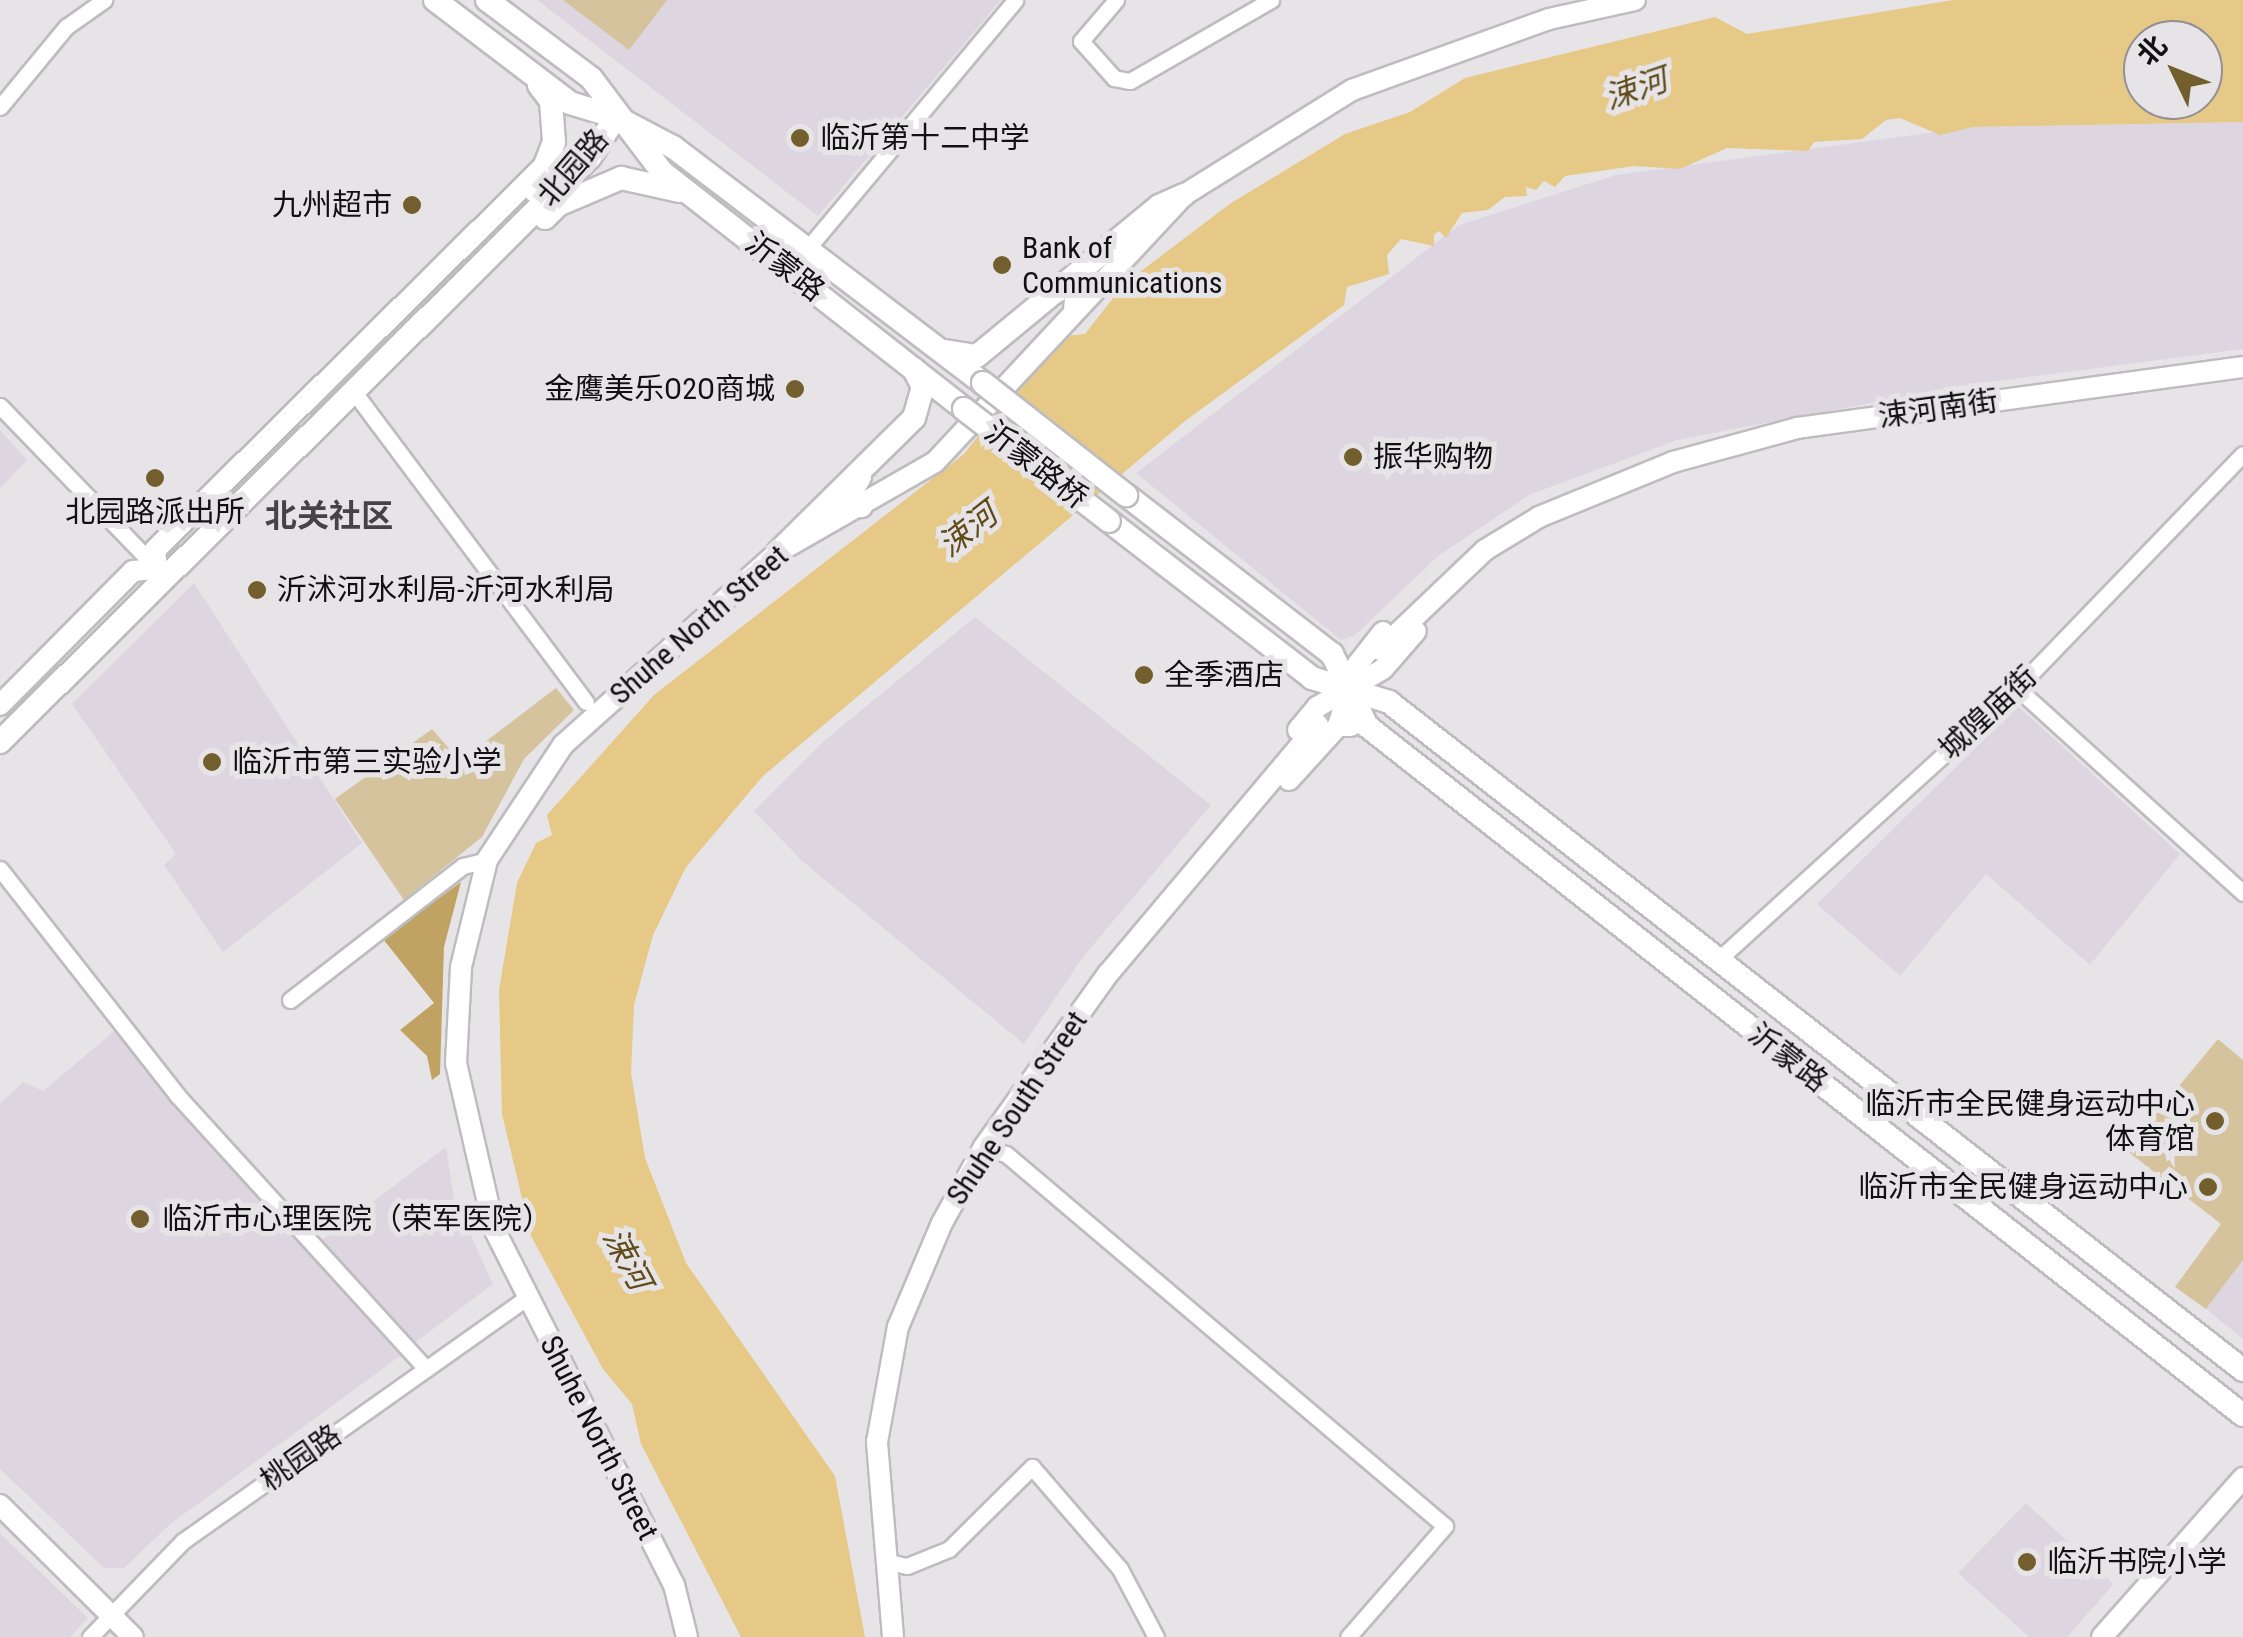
<!DOCTYPE html>
<html>
<head>
<meta charset="utf-8">
<style>
	body { margin:0 }
	#map { position:relative; width:2243px; height:1637px; overflow:hidden; background:#e7e4e8; font-family:"Roboto Condensed","Noto Sans SC",sans-serif }
	div>[style] { position:absolute }
	.built>* { inset:0; background:#ddd6e0 }
	.green>* { inset:0; background:#d4c39c }
	.forest>* { inset:0; background:#c0a362 }
	.water>* { inset:0; background:#e6c887 }
	.roads { filter:drop-shadow(2px 0 #bebcbf) drop-shadow(-2px 0 #bebcbf) drop-shadow(0 2px #bebcbf) drop-shadow(0 -2px #bebcbf) }
	.street>* { height:15px; margin:-7.5px; padding:0 7.5px; transform-origin:7.5px; border-radius:7.5px; background:#fff }
	.secondary>* { height:20px; margin:-10px; padding:0 10px; transform-origin:10px; border-radius:10px; background:#fff }
	.primary>* { height:22px; margin:-11px; padding:0 11px; transform-origin:11px; border-radius:11px; background:#fff }
	.bridges { filter:drop-shadow(2px 0 #bebcbf) drop-shadow(-2px 0 #bebcbf) drop-shadow(0 2px #bebcbf) drop-shadow(0 -2px #bebcbf) }
	.primary-bridge>* { height:22px; margin:-11px; padding:0 11px; transform-origin:11px; border-radius:11px; background:#fff }
	.dots>* { width:28px; height:28px; translate:-50% -50%; box-sizing:border-box; border:5px solid #e7e4e8; border-radius:50% }
	span { translate:-50% -50%; white-space:nowrap; text-align:center; line-height:1.15; -webkit-text-stroke:10px #e7e4e8; paint-order:stroke }
	.poi-label { font-size:30px; color:#121112 }
	.left { translate:0 -50%; text-align:left }
	.right { translate:-100% -50%; text-align:right }
	.street-label { font-size:30px; color:#121112 }
	.water-label { font-size:32px; color:#5f4a18; font-style:italic }
	.neighbourhood-label { font-size:32px; color:#454346; font-weight:700 }
	.north { position:absolute; left:2123px; top:20px; width:100px; height:100px; box-sizing:border-box; background:#e7e4e8; border:2px solid #929092; border-radius:50%; rotate:313deg; font-size:28px; font-weight:700; line-height:40px; text-align:center; color:#121112 }
	.north::after { content:''; display:block; margin:auto; width:35px; height:45px; background:#735e2d; clip-path:polygon(50% 0,100% 100%,50% 72%,0 100%) }
</style>
</head>
<body>
<div id="map">
	<div class="built">
		<i style="clip-path:polygon(537px 0,1001px 0,818px 216px)"></i>
		<i style="clip-path:polygon(2243px 122px,2243px 349px,1960px 386px,1677px 440px,1529px 495px,1438px 556px,1354px 636px,1341px 640px,1136px 473px,1459px 225px,1616px 175px,1973px 127px)"></i>
		<i style="clip-path:polygon(0 430px,27px 460px,0 488px)"></i>
		<i style="clip-path:polygon(194px 583px,362px 843px,223px 952px,164px 865px,176px 854px,72px 704px)"></i>
		<i style="clip-path:polygon(975px 617px,1211px 805px,1083px 957px,1024px 1044px,802px 861px,754px 811px,825px 740px)"></i>
		<i style="clip-path:polygon(2018px 706px,2180px 854px,2090px 965px,1986px 874px,1900px 976px,1817px 904px)"></i>
		<i style="clip-path:polygon(117px 1029px,403px 1354px,169px 1525px,124px 1568px,104px 1568px,0 1469px,0 1104px,23px 1082px,43px 1091px)"></i>
		<i style="clip-path:polygon(446px 1147px,454px 1198px,493px 1284px,412px 1345px,319px 1242px)"></i>
		<i style="clip-path:polygon(2243px 1260px,2243px 1339px,2206px 1309px)"></i>
		<i style="clip-path:polygon(2026px 1503px,2114px 1584px,2067px 1637px,2029px 1637px,1958px 1573px)"></i>
		<i style="clip-path:polygon(0 1533px,88px 1618px,70px 1637px,0 1637px)"></i>
	</div>
	<div class="green">
		<i style="clip-path:polygon(563px 0,667px 0,629px 50px)"></i>
		<i style="clip-path:polygon(556px 688px,574px 710px,524px 759px,482px 837px,404px 900px,335px 799px,432px 729px,460px 761px)"></i>
		<i style="clip-path:polygon(2218px 1039px,2243px 1060px,2243px 1260px,2206px 1309px,2175px 1287px,2221px 1224px,2126px 1150px)"></i>
	</div>
	<div class="forest">
		<i style="clip-path:polygon(461px 882px,444px 947px,440px 1074px,432px 1080px,427px 1056px,400px 1030px,434px 1003px,383px 939px)"></i>
	</div>
	<div class="water">
		<i style="clip-path:polygon(evenodd,1953px 0,2243px 0,2243px 122px,1973px 127px,1940px 135px,1900px 118px,1886px 120px,1862px 139px,1814px 142px,1808px 151px,1727px 148px,1680px 169px,1634px 166px,1565px 176px,1555px 187px,1544px 181px,1536px 190px,1526px 187px,1527px 196px,1505px 197px,1488px 210px,1462px 213px,1446px 238px,1439px 231px,1434px 235px,1434px 246px,1401px 239px,1387px 255px,1389px 274px,1347px 287px,1344px 305px,1185px 421px,763px 776px,686px 867px,653px 935px,634px 1005px,631px 1073px,645px 1158px,686px 1263px,835px 1476px,865px 1637px,741px 1637px,641px 1444px,632px 1404px,603px 1369px,531px 1236px,502px 1114px,499px 990px,517px 883px,536px 843px,552px 835px,547px 815px,654px 695px,964px 454px,1056px 337px,1085px 334px,1124px 284px,1231px 203px,1345px 134px,1410px 112px,1465px 78px,1715px 17px,1747px 34px,1953px 0,2143px 40px,2203px 40px,2203px 100px,2143px 100px,2143px 40px)"></i>
	</div>
	<div class="roads">
		<div class="street">
			<i style="left:1116px;top:0;width:54px;rotate:130.5deg"></i>
			<i style="left:1081px;top:41px;width:50px;rotate:48.3deg"></i>
			<i style="left:1114px;top:78px;width:16px;rotate:11deg"></i>
			<i style="left:1130px;top:81px;width:163px;rotate:-29.9deg"></i>
			<i style="left:0;top:107px;width:104px;rotate:-50.5deg"></i>
			<i style="left:66px;top:27px;width:47px;rotate:-35.4deg"></i>
			<i style="left:808px;top:248px;width:323px;rotate:-50.1deg"></i>
			<i style="left:360px;top:400px;width:377px;rotate:53.2deg"></i>
			<i style="left:0;top:406px;width:232px;rotate:46deg"></i>
			<i style="left:2017px;top:688px;width:305px;rotate:42.2deg"></i>
			<i style="left:0;top:869px;width:287px;rotate:51.9deg"></i>
			<i style="left:177px;top:1095px;width:370px;rotate:47.7deg"></i>
			<i style="left:1719px;top:959px;width:403px;rotate:-42.3deg"></i>
			<i style="left:2017px;top:688px;width:325px;rotate:-46deg"></i>
			<i style="left:290px;top:1000px;width:219px;rotate:-37.8deg"></i>
			<i style="left:463px;top:866px;width:25px;rotate:-14deg"></i>
			<i style="left:984px;top:1147px;width:23px;rotate:18deg"></i>
			<i style="left:1006px;top:1154px;width:575px;rotate:40.28deg"></i>
			<i style="left:1445px;top:1526px;width:147px;rotate:131.1deg"></i>
			<i style="left:889px;top:1562px;width:18px;rotate:13deg"></i>
			<i style="left:907px;top:1566px;width:45px;rotate:-22deg"></i>
			<i style="left:949px;top:1549px;width:117px;rotate:-44.7deg"></i>
			<i style="left:1032px;top:1467px;width:135px;rotate:49.2deg"></i>
			<i style="left:1120px;top:1569px;width:77px;rotate:62.1deg"></i>
			<i style="left:90px;top:1637px;width:134px;rotate:-45.9deg"></i>
			<i style="left:183px;top:1541px;width:422px;rotate:-35.3deg"></i>
		</div>
		<div class="secondary">
			<i style="left:1380px;top:650px;width:145px;rotate:-43.6deg"></i>
			<i style="left:1485px;top:550px;width:63px;rotate:-31.4deg"></i>
			<i style="left:1539px;top:517px;width:145px;rotate:-22.3deg"></i>
			<i style="left:1673px;top:462px;width:129px;rotate:-15.3deg"></i>
			<i style="left:1797px;top:428px;width:450px;rotate:-7.8deg"></i>
			<i style="left:0;top:705px;width:189px;rotate:-45.2deg"></i>
			<i style="left:133px;top:571px;width:24px;rotate:-5deg"></i>
			<i style="left:157px;top:569px;width:19px;rotate:-96deg"></i>
			<i style="left:155px;top:550px;width:545px;rotate:-44.63deg"></i>
			<i style="left:1338px;top:726px;width:64px;rotate:-72.7deg"></i>
			<i style="left:1357px;top:665px;width:42px;rotate:-51.8deg"></i>
			<i style="left:1298px;top:730px;width:30px;rotate:-50deg"></i>
			<i style="left:1317px;top:707px;width:76px;rotate:-29.9deg"></i>
			<i style="left:1383px;top:669px;width:50px;rotate:-49deg"></i>
			<i style="left:1289px;top:780px;width:73px;rotate:-47.8deg"></i>
			<i style="left:1338px;top:726px;width:13px"></i>
			<i style="left:0;top:1505px;width:187px;rotate:44.8deg"></i>
			<i style="left:687px;top:1637px;width:54px;rotate:-104deg"></i>
			<i style="left:674px;top:1585px;width:399px;rotate:-116.8deg"></i>
			<i style="left:494px;top:1229px;width:170px;rotate:-102.9deg"></i>
			<i style="left:456px;top:1063px;width:96px;rotate:-87deg"></i>
			<i style="left:461px;top:967px;width:110px;rotate:-76.3deg"></i>
			<i style="left:487px;top:860px;width:138px;rotate:-56.5deg"></i>
			<i style="left:563px;top:745px;width:289px;rotate:-41.9deg"></i>
			<i style="left:778px;top:552px;width:181px;rotate:-29.8deg"></i>
			<i style="left:935px;top:462px;width:365px;rotate:-47deg"></i>
			<i style="left:1184px;top:195px;width:198px;rotate:-32deg"></i>
			<i style="left:1352px;top:90px;width:209px;rotate:-19.8deg"></i>
			<i style="left:1549px;top:19px;width:88px;rotate:-12.5deg"></i>
			<i style="left:893px;top:1637px;width:196px;rotate:-94.7deg"></i>
			<i style="left:877px;top:1442px;width:117px;rotate:-79.7deg"></i>
			<i style="left:898px;top:1327px;width:113px;rotate:-67.1deg"></i>
			<i style="left:942px;top:1223px;width:87px;rotate:-61.1deg"></i>
			<i style="left:984px;top:1147px;width:213px;rotate:-54.4deg"></i>
			<i style="left:1108px;top:974px;width:326px;rotate:-49.9deg"></i>
			<i style="left:2102px;top:1637px;width:213px;rotate:-48.4deg"></i>
		</div>
		<div class="primary">
			<i style="left:435px;top:0;width:170px;rotate:37.3deg"></i>
			<i style="left:570px;top:103px;width:48px;rotate:16.9deg"></i>
			<i style="left:616px;top:117px;width:64px;rotate:27.8deg"></i>
			<i style="left:673px;top:147px;width:390px;rotate:37.3deg"></i>
			<i style="left:487px;top:0;width:130px;rotate:36.9deg"></i>
			<i style="left:591px;top:78px;width:118px;rotate:52.9deg"></i>
			<i style="left:662px;top:172px;width:384px;rotate:38.1deg"></i>
			<i style="left:535px;top:191px;width:53px;rotate:-68.8deg"></i>
			<i style="left:554px;top:142px;width:41px;rotate:-94.2deg"></i>
			<i style="left:551px;top:101px;width:20px;rotate:-127deg"></i>
			<i style="left:545px;top:218px;width:18px;rotate:-45deg"></i>
			<i style="left:558px;top:205px;width:69px;rotate:-23.2deg"></i>
			<i style="left:621px;top:178px;width:60px;rotate:12.4deg"></i>
			<i style="left:1057px;top:291px;width:16px;rotate:-38deg"></i>
			<i style="left:1070px;top:281px;width:9px;rotate:21deg"></i>
			<i style="left:1078px;top:284px;width:23px;rotate:97deg"></i>
			<i style="left:945px;top:351px;width:32px;rotate:9deg"></i>
			<i style="left:977px;top:356px;width:236px;rotate:-39.5deg"></i>
			<i style="left:1159px;top:206px;width:27px;rotate:-24deg"></i>
			<i style="left:860px;top:477px;width:23px;rotate:121deg"></i>
			<i style="left:848px;top:497px;width:16px;rotate:35deg"></i>
			<i style="left:1126px;top:495px;width:260px;rotate:37.7deg"></i>
			<i style="left:1332px;top:654px;width:80px;rotate:64.1deg"></i>
			<i style="left:1367px;top:726px;width:1114px;rotate:38.19deg"></i>
			<i style="left:1109px;top:521px;width:257px;rotate:37.7deg"></i>
			<i style="left:1312px;top:678px;width:81px;rotate:17.3deg"></i>
			<i style="left:1389px;top:702px;width:1084px;rotate:38.03deg"></i>
			<i style="left:778px;top:552px;width:191px;rotate:-44.6deg"></i>
			<i style="left:914px;top:418px;width:32px;rotate:-74deg"></i>
			<i style="left:923px;top:387px;width:20px;rotate:-117deg"></i>
			<i style="left:0;top:742px;width:831px;rotate:-44.76deg"></i>
			<i style="left:590px;top:157px;width:48px;rotate:-57deg"></i>
		</div>
	</div>
	<div class="bridges">
		<div class="primary-bridge">
			<i style="left:983px;top:383px;width:182px;rotate:38.1deg"></i>
			<i style="left:964px;top:409px;width:183px;rotate:37.7deg"></i>
		</div>
	</div>
	<div class="dots">
		<i style="left:800px;top:138px;background:#735e2d"></i>
		<i style="left:412px;top:205px;background:#735e2d"></i>
		<i style="left:1002px;top:265px;background:#735e2d"></i>
		<i style="left:795px;top:389px;background:#735e2d"></i>
		<i style="left:1353px;top:457px;background:#735e2d"></i>
		<i style="left:155px;top:478px;background:#735e2d"></i>
		<i style="left:257px;top:590px;background:#735e2d"></i>
		<i style="left:1144px;top:675px;background:#735e2d"></i>
		<i style="left:212px;top:762px;background:#735e2d"></i>
		<i style="left:2215px;top:1121px;background:#735e2d"></i>
		<i style="left:2208px;top:1187px;background:#735e2d"></i>
		<i style="left:140px;top:1219px;background:#735e2d"></i>
		<i style="left:2027px;top:1562px;background:#735e2d"></i>
	</div>
	<div class="poi-label">
		<span class="left" style="left:820px;top:138px">临沂第十二中学</span>
		<span class="right" style="left:392px;top:205px">九州超市</span>
		<span class="left" style="left:1022px;top:265px">Bank of<br>Communications</span>
		<span class="right" style="left:775px;top:389px">金鹰美乐O2O商城</span>
		<span class="left" style="left:1373px;top:457px">振华购物</span>
		<span style="left:155px;top:512px">北园路派出所</span>
		<span class="left" style="left:277px;top:590px">沂沭河水利局-沂河水利局</span>
		<span class="left" style="left:1164px;top:675px">全季酒店</span>
		<span class="left" style="left:232px;top:762px">临沂市第三实验小学</span>
		<span class="right" style="left:2195px;top:1121px">临沂市全民健身运动中心<br>体育馆</span>
		<span class="right" style="left:2188px;top:1187px">临沂市全民健身运动中心</span>
		<span class="left" style="left:162px;top:1219px">临沂市心理医院（荣军医院）</span>
		<span class="left" style="left:2047px;top:1562px">临沂书院小学</span>
	</div>
	<div class="street-label">
		<span style="left:573px;top:168px;rotate:-49deg">北园路</span>
		<span style="left:785px;top:267px;rotate:38deg">沂蒙路</span>
		<span style="left:1938px;top:409px;rotate:-8deg">涑河南街</span>
		<span style="left:1036px;top:465px;rotate:38deg">沂蒙路桥</span>
		<span style="left:699px;top:625px;rotate:-41deg">Shuhe North Street</span>
		<span style="left:1988px;top:713px;rotate:-43deg">城隍庙街</span>
		<span style="left:1788px;top:1058px;rotate:38deg">沂蒙路</span>
		<span style="left:1017px;top:1108px;rotate:-56deg">Shuhe South Street</span>
		<span style="left:599px;top:1438px;rotate:63deg">Shuhe North Street</span>
		<span style="left:301px;top:1458px;rotate:-35deg">桃园路</span>
	</div>
	<div class="water-label">
		<span style="left:1636px;top:89px;rotate:-19deg">涑河</span>
		<span style="left:968px;top:530px;rotate:-38deg">涑河</span>
		<span style="left:627px;top:1259px;rotate:62deg">涑河</span>
	</div>
	<div class="neighbourhood-label">
		<span style="left:329px;top:516px">北关社区</span>
	</div>
	<div class="north">北</div>
</div>
</body>
</html>
